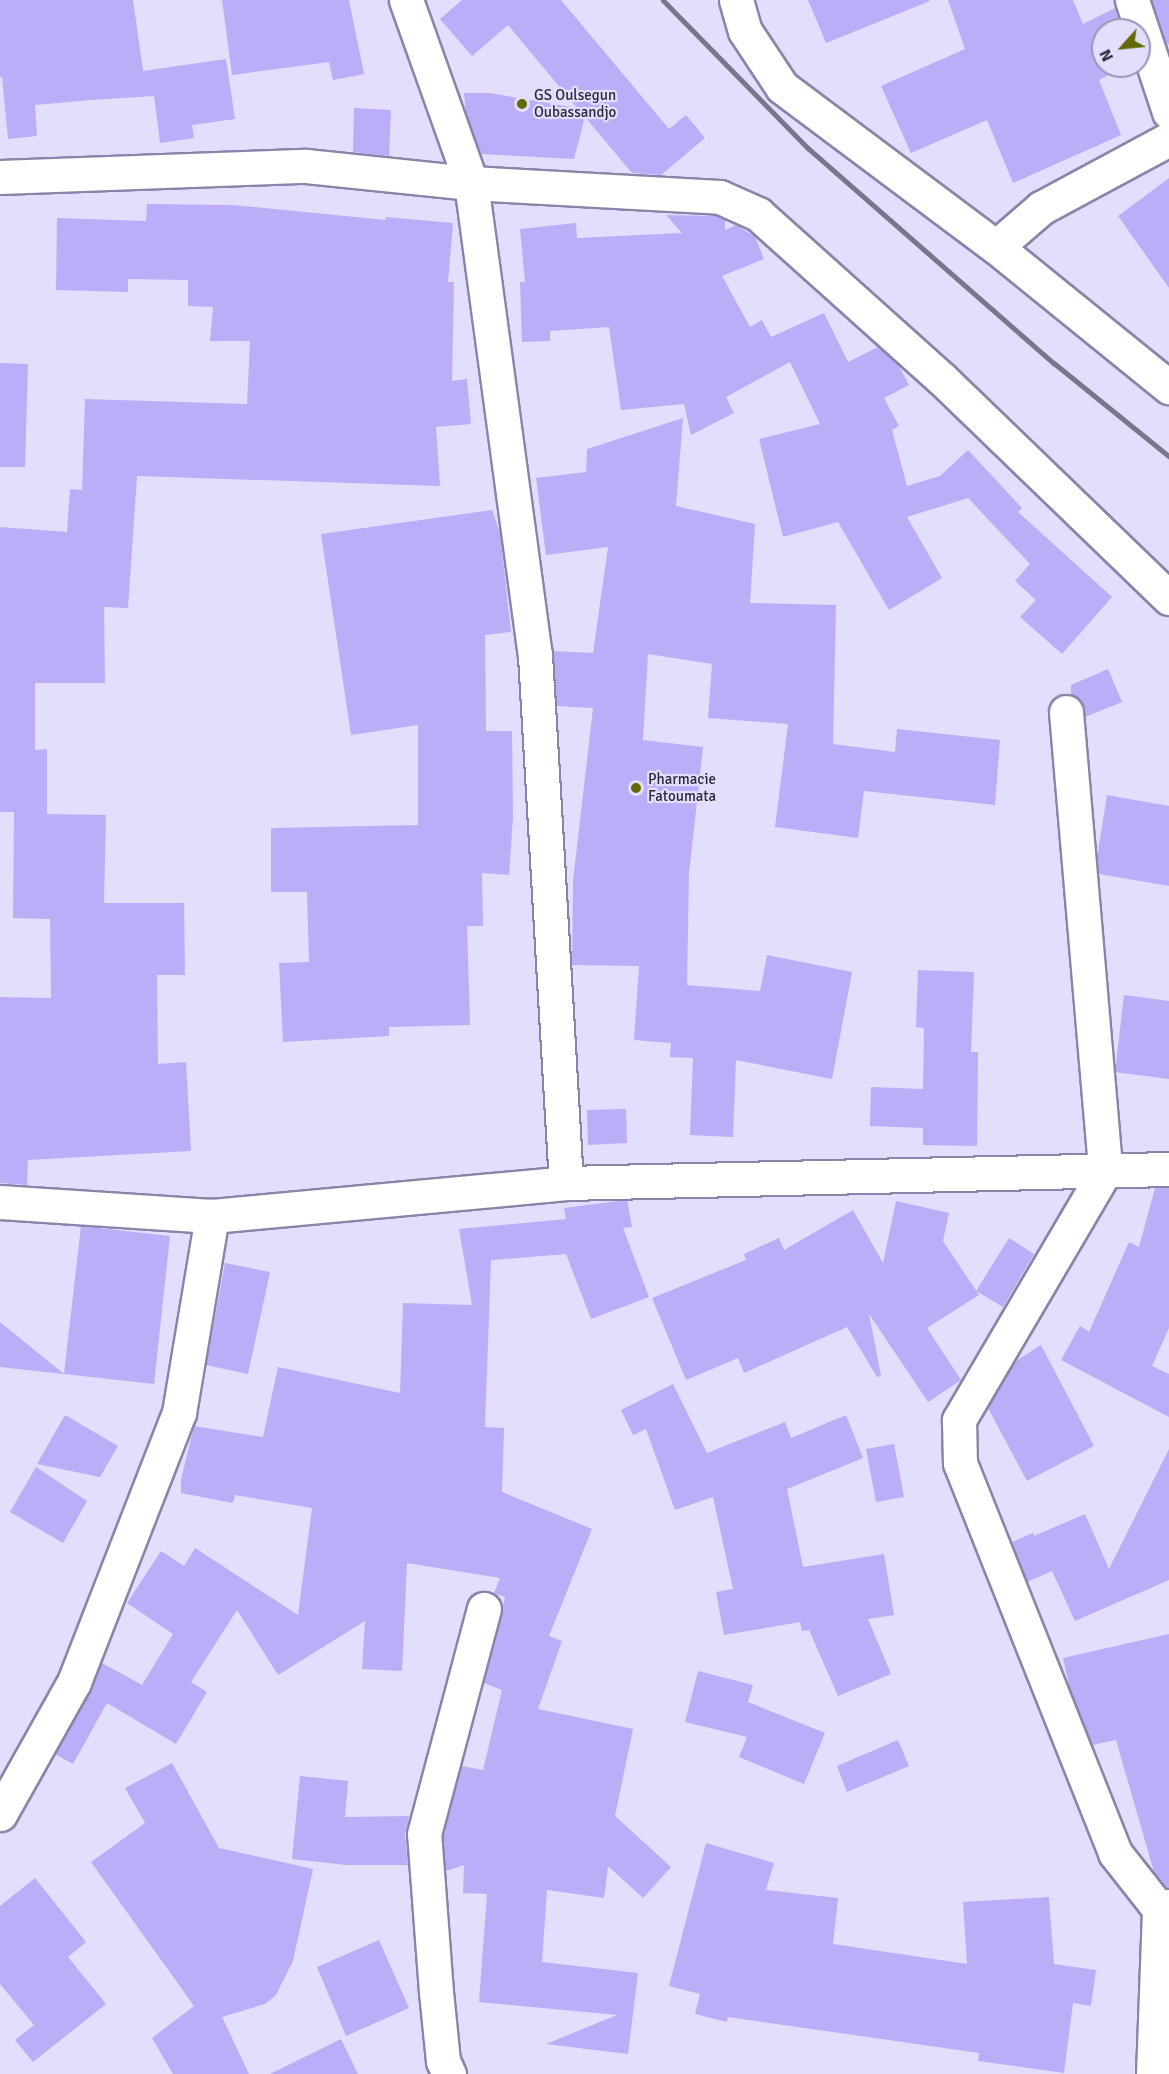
<!DOCTYPE html>
<html>
<head>
<meta charset="utf-8">
<style>
	body { margin:0 }
	#map { position:relative; width:1169px; height:2074px; overflow:hidden; background:#e3defe; font-family:Signika,sans-serif }
	div>[style] { position:absolute }
	.building>* { inset:0; background:#bcadf8 }
	.roads { filter:drop-shadow(2px 0 #8b84a9) drop-shadow(-2px 0 #8b84a9) drop-shadow(0 2px #8b84a9) drop-shadow(0 -2px #8b84a9) }
	.minor>* { height:33px; margin:-16.5px; padding:0 16.5px; transform-origin:16.5px; border-radius:16.5px; background:#fff }
	.rail>* { height:4.5px; margin:-2.25px; padding:0 2.25px; transform-origin:2.25px; border-radius:2.25px; background:#79758b }
	.dots>* { width:16px; height:16px; translate:-50% -50%; box-sizing:border-box; border:3px solid #e3defe; border-radius:50% }
	span { translate:-50% -50%; white-space:nowrap; text-align:center; line-height:1.15; -webkit-text-stroke:4.5px #e3defe; paint-order:stroke }
	.poi-label { font-size:15px; color:#2d2a3a }
	.left { translate:0 -50%; text-align:left }
	.north { position:absolute; left:1091px; top:18px; width:60px; height:60px; box-sizing:border-box; background:#e3defe; border:2px solid #9a96b0; border-radius:50%; rotate:243deg; font-size:16px; font-weight:700; line-height:24px; text-align:center; color:#2d2a3a }
	.north::after { content:''; display:block; margin:auto; width:21px; height:27px; background:#636909; clip-path:polygon(50% 0,100% 100%,50% 72%,0 100%) }
</style>
</head>
<body>
<div id="map">
	<div class="building">
		<i style="clip-path:polygon(0 0,133px 0,143px 71px,226px 59px,235px 119px,192px 125px,194px 138px,160px 143px,154px 96px,91px 100px,35px 105px,37px 136px,8px 139px,2px 77px,0 77px)"></i>
		<i style="clip-path:polygon(222px 0,349px 0,364px 74px,333px 80px,329px 62px,232px 75px)"></i>
		<i style="clip-path:polygon(462px 0,561px 0,669px 129px,686px 115px,705px 138px,661px 175px,632px 173px,585px 117px,574px 159px,481px 154px,466px 113px,464px 93px,489px 93px,577px 108px,508px 25px,472px 56px,440px 19px)"></i>
		<i style="clip-path:polygon(808px 0,929px 0,930px 1px,826px 43px)"></i>
		<i style="clip-path:polygon(948px 0,1073px 0,1083px 24px,1115px 8px,1122px 30px,1103px 30px,1103px 66px,1127px 66px,1099px 80px,1121px 135px,1013px 183px,987px 120px,911px 153px,881px 86px,965px 49px)"></i>
		<i style="clip-path:polygon(1152px 0,1169px 0,1169px 44px,1167px 45px)"></i>
		<i style="clip-path:polygon(354px 108px,391px 110px,389px 156px,353px 152px)"></i>
		<i style="clip-path:polygon(1169px 178px,1169px 288px,1118px 216px)"></i>
		<i style="clip-path:polygon(147px 204px,233px 205px,386px 220px,386px 217px,453px 223px,448px 282px,454px 282px,452px 381px,467px 379px,471px 424px,436px 427px,440px 486px,137px 476px,128px 608px,104px 607px,105px 683px,35px 683px,35px 750px,47px 749px,47px 814px,106px 815px,104px 903px,184px 903px,185px 975px,157px 975px,158px 1064px,186px 1062px,191px 1151px,28px 1160px,27px 1185px,0 1183px,0 997px,51px 998px,50px 919px,13px 918px,14px 812px,0 812px,0 527px,67px 532px,70px 489px,82px 490px,85px 399px,247px 404px,250px 341px,210px 341px,213px 307px,188px 306px,188px 280px,128px 279px,128px 292px,56px 290px,57px 218px,146px 221px)"></i>
		<i style="clip-path:polygon(666px 215px,716px 216px,725px 220px,725px 230px,736px 225px,755px 237px,764px 259px,722px 276px,750px 327px,762px 320px,771px 337px,824px 313px,848px 362px,878px 347px,899px 366px,909px 385px,884px 398px,899px 426px,892px 430px,907px 486px,940px 476px,968px 450px,1022px 508px,1018px 512px,1112px 597px,1062px 654px,1020px 617px,1036px 600px,1015px 581px,1030px 564px,968px 498px,907px 517px,942px 578px,889px 610px,838px 522px,783px 537px,759px 439px,820px 424px,790px 362px,726px 397px,734px 413px,691px 435px,684px 404px,621px 410px,609px 327px,550px 331px,550px 341px,522px 342px,520px 282px,525px 282px,520px 229px,576px 223px,577px 238px,682px 233px)"></i>
		<i style="clip-path:polygon(0 363px,28px 364px,25px 467px,0 467px)"></i>
		<i style="clip-path:polygon(683px 418px,676px 506px,755px 524px,750px 603px,836px 605px,833px 744px,895px 752px,897px 729px,1000px 740px,995px 805px,864px 791px,858px 838px,775px 827px,788px 724px,708px 718px,712px 664px,648px 654px,643px 740px,703px 747px,689px 873px,687px 985px,760px 991px,767px 955px,852px 972px,832px 1079px,736px 1060px,733px 1137px,690px 1135px,693px 1058px,670px 1057px,671px 1043px,634px 1040px,639px 966px,572px 965px,573px 881px,593px 708px,557px 706px,553px 651px,593px 653px,608px 547px,546px 555px,536px 478px,586px 472px,587px 449px)"></i>
		<i style="clip-path:polygon(492px 510px,500px 533px,511px 632px,485px 635px,486px 731px,512px 731px,513px 817px,509px 875px,482px 873px,483px 926px,467px 926px,470px 1025px,389px 1027px,389px 1036px,283px 1042px,279px 963px,309px 962px,307px 892px,271px 892px,271px 828px,418px 825px,418px 725px,351px 735px,321px 534px)"></i>
		<i style="clip-path:polygon(1108px 669px,1122px 702px,1085px 717px,1082px 702px,1071px 694px,1071px 685px)"></i>
		<i style="clip-path:polygon(1107px 795px,1169px 806px,1169px 886px,1099px 874px,1097px 858px)"></i>
		<i style="clip-path:polygon(918px 970px,974px 972px,971px 1052px,978px 1052px,977px 1146px,923px 1145px,923px 1128px,870px 1126px,871px 1087px,923px 1089px,924px 1028px,916px 1027px)"></i>
		<i style="clip-path:polygon(1124px 995px,1169px 1001px,1169px 1079px,1115px 1072px)"></i>
		<i style="clip-path:polygon(626px 1109px,627px 1143px,588px 1145px,587px 1110px)"></i>
		<i style="clip-path:polygon(1155px 1188px,1169px 1188px,1169px 1328px,1152px 1366px,1169px 1374px,1169px 1417px,1061px 1360px,1080px 1326px,1089px 1332px,1129px 1242px,1139px 1247px)"></i>
		<i style="clip-path:polygon(627px 1200px,632px 1227px,623px 1228px,649px 1297px,591px 1319px,566px 1254px,491px 1260px,485px 1427px,504px 1428px,502px 1492px,592px 1529px,549px 1636px,562px 1641px,538px 1709px,633px 1729px,615px 1816px,671px 1867px,643px 1898px,608px 1866px,604px 1898px,547px 1890px,542px 1962px,638px 1973px,628px 2054px,546px 2044px,617px 2015px,479px 2002px,487px 1894px,463px 1893px,464px 1865px,446px 1871px,443px 1836px,462px 1766px,483px 1770px,502px 1690px,484px 1683px,505px 1597px,494px 1593px,500px 1578px,407px 1563px,402px 1671px,362px 1669px,365px 1621px,278px 1675px,237px 1610px,191px 1682px,207px 1692px,176px 1744px,107px 1703px,73px 1764px,55px 1754px,90px 1691px,102px 1663px,142px 1685px,173px 1634px,127px 1603px,161px 1551px,184px 1566px,195px 1548px,298px 1615px,312px 1508px,235px 1495px,233px 1503px,181px 1493px,181px 1480px,194px 1426px,263px 1437px,278px 1367px,400px 1393px,403px 1303px,472px 1305px,459px 1229px,566px 1219px,564px 1208px)"></i>
		<i style="clip-path:polygon(896px 1201px,949px 1213px,943px 1241px,979px 1295px,927px 1328px,961px 1380px,928px 1402px,869px 1314px,881px 1376px,877px 1377px,847px 1327px,744px 1373px,738px 1358px,686px 1380px,652px 1298px,746px 1260px,744px 1254px,779px 1238px,784px 1250px,853px 1210px,883px 1263px)"></i>
		<i style="clip-path:polygon(81px 1226px,170px 1236px,154px 1384px,64px 1374px)"></i>
		<i style="clip-path:polygon(1009px 1238px,1034px 1254px,1003px 1307px,976px 1291px)"></i>
		<i style="clip-path:polygon(225px 1263px,270px 1272px,248px 1374px,206px 1365px)"></i>
		<i style="clip-path:polygon(0 1322px,64px 1374px,0 1367px)"></i>
		<i style="clip-path:polygon(1041px 1345px,1094px 1446px,1027px 1481px,988px 1408px,1016px 1361px)"></i>
		<i style="clip-path:polygon(673px 1384px,707px 1453px,785px 1422px,791px 1438px,846px 1415px,863px 1458px,787px 1489px,803px 1567px,884px 1554px,894px 1615px,868px 1619px,891px 1674px,838px 1696px,809px 1630px,802px 1631px,800px 1622px,724px 1635px,716px 1592px,733px 1589px,713px 1497px,675px 1510px,646px 1429px,633px 1435px,621px 1410px)"></i>
		<i style="clip-path:polygon(65px 1415px,118px 1446px,100px 1477px,37px 1464px)"></i>
		<i style="clip-path:polygon(894px 1444px,904px 1497px,876px 1502px,866px 1449px)"></i>
		<i style="clip-path:polygon(1169px 1449px,1169px 1580px,1075px 1621px,1052px 1571px,1027px 1582px,1012px 1542px,1033px 1533px,1034px 1536px,1085px 1514px,1109px 1569px)"></i>
		<i style="clip-path:polygon(36px 1467px,87px 1501px,63px 1543px,10px 1512px)"></i>
		<i style="clip-path:polygon(1169px 1634px,1169px 1888px,1166px 1888px,1154px 1872px,1116px 1740px,1092px 1745px,1070px 1689px,1063px 1658px)"></i>
		<i style="clip-path:polygon(698px 1671px,753px 1685px,748px 1702px,825px 1733px,804px 1784px,739px 1757px,747px 1737px,685px 1722px)"></i>
		<i style="clip-path:polygon(898px 1740px,909px 1766px,847px 1792px,837px 1766px)"></i>
		<i style="clip-path:polygon(172px 1763px,219px 1848px,313px 1869px,293px 1961px,276px 1995px,265px 2004px,222px 2017px,249px 2074px,173px 2074px,152px 2038px,194px 2006px,91px 1862px,145px 1823px,125px 1788px)"></i>
		<i style="clip-path:polygon(300px 1776px,348px 1781px,345px 1817px,409px 1816px,405px 1835px,408px 1865px,346px 1865px,292px 1859px)"></i>
		<i style="clip-path:polygon(706px 1843px,774px 1863px,766px 1890px,838px 1898px,833px 1944px,967px 1964px,963px 1902px,1049px 1897px,1054px 1964px,1096px 1970px,1091px 2006px,1073px 2003px,1064px 2073px,978px 2061px,979px 2053px,728px 2017px,727px 2022px,695px 2014px,700px 1994px,669px 1986px)"></i>
		<i style="clip-path:polygon(35px 1878px,86px 1942px,68px 1957px,106px 2004px,33px 2062px,15px 2040px,34px 2025px,0 1984px,0 1906px)"></i>
		<i style="clip-path:polygon(379px 1940px,409px 2008px,346px 2036px,317px 1967px)"></i>
		<i style="clip-path:polygon(341px 2039px,358px 2074px,270px 2074px)"></i>
	</div>
	<div class="roads">
		<div class="minor">
			<i style="left:406px;top:0;width:194px;rotate:70.4deg"></i>
			<i style="left:471px;top:183px;width:476px;rotate:82.3deg"></i>
			<i style="left:535px;top:655px;width:529px;rotate:86.64deg"></i>
			<i style="left:736px;top:0;width:32px;rotate:74deg"></i>
			<i style="left:745px;top:31px;width:67px;rotate:56.5deg"></i>
			<i style="left:782px;top:87px;width:267px;rotate:36.8deg"></i>
			<i style="left:996px;top:247px;width:60px;rotate:-40.9deg"></i>
			<i style="left:1041px;top:208px;width:145px;rotate:-28.3deg"></i>
			<i style="left:1132px;top:0;width:118px;rotate:71.7deg"></i>
			<i style="left:0;top:177px;width:306px;rotate:-2.1deg"></i>
			<i style="left:306px;top:166px;width:166px;rotate:5.9deg"></i>
			<i style="left:471px;top:183px;width:249px;rotate:3.2deg"></i>
			<i style="left:720px;top:197px;width:42px;rotate:24.1deg"></i>
			<i style="left:758px;top:214px;width:246px;rotate:41.9deg"></i>
			<i style="left:941px;top:378px;width:317px;rotate:44deg"></i>
			<i style="left:996px;top:247px;width:223px;rotate:39deg"></i>
			<i style="left:1066px;top:712px;width:461px;rotate:85.1deg"></i>
			<i style="left:1105px;top:1171px;width:289px;rotate:120.4deg"></i>
			<i style="left:959px;top:1420px;width:43px;rotate:88.7deg"></i>
			<i style="left:960px;top:1463px;width:420px;rotate:68.3deg"></i>
			<i style="left:1115px;top:1853px;width:71px;rotate:51.8deg"></i>
			<i style="left:1159px;top:1909px;width:10px;rotate:-17deg"></i>
			<i style="left:0;top:1202px;width:212px;rotate:3.8deg"></i>
			<i style="left:212px;top:1216px;width:356px;rotate:-5.3deg"></i>
			<i style="left:566px;top:1183px;width:603px;rotate:-1.33deg"></i>
			<i style="left:0;top:1814px;width:151px;rotate:-60.7deg"></i>
			<i style="left:74px;top:1682px;width:289px;rotate:-68.7deg"></i>
			<i style="left:179px;top:1413px;width:200px;rotate:-80.5deg"></i>
			<i style="left:449px;top:2074px;width:14px;rotate:-115deg"></i>
			<i style="left:443px;top:2061px;width:69px;rotate:-95.8deg"></i>
			<i style="left:436px;top:1992px;width:158px;rotate:-94.3deg"></i>
			<i style="left:424px;top:1834px;width:233px;rotate:-75.1deg"></i>
			<i style="left:1153px;top:2074px;width:165px;rotate:-87.9deg"></i>
		</div>
	</div>
	<div class="rail">
		<i style="left:663px;top:0;width:207px;rotate:45.6deg"></i>
		<i style="left:808px;top:148px;width:327px;rotate:41.2deg"></i>
		<i style="left:1054px;top:363px;width:148px;rotate:39deg"></i>
	</div>
	<div class="dots">
		<i style="left:522px;top:104px;background:#636909"></i>
		<i style="left:636px;top:788px;background:#636909"></i>
	</div>
	<div class="poi-label">
		<span class="left" style="left:534px;top:104px">GS Oulsegun<br>Oubassandjo</span>
		<span class="left" style="left:648px;top:788px">Pharmacie<br>Fatoumata</span>
	</div>
	<div class="north">N</div>
</div>
</body>
</html>
